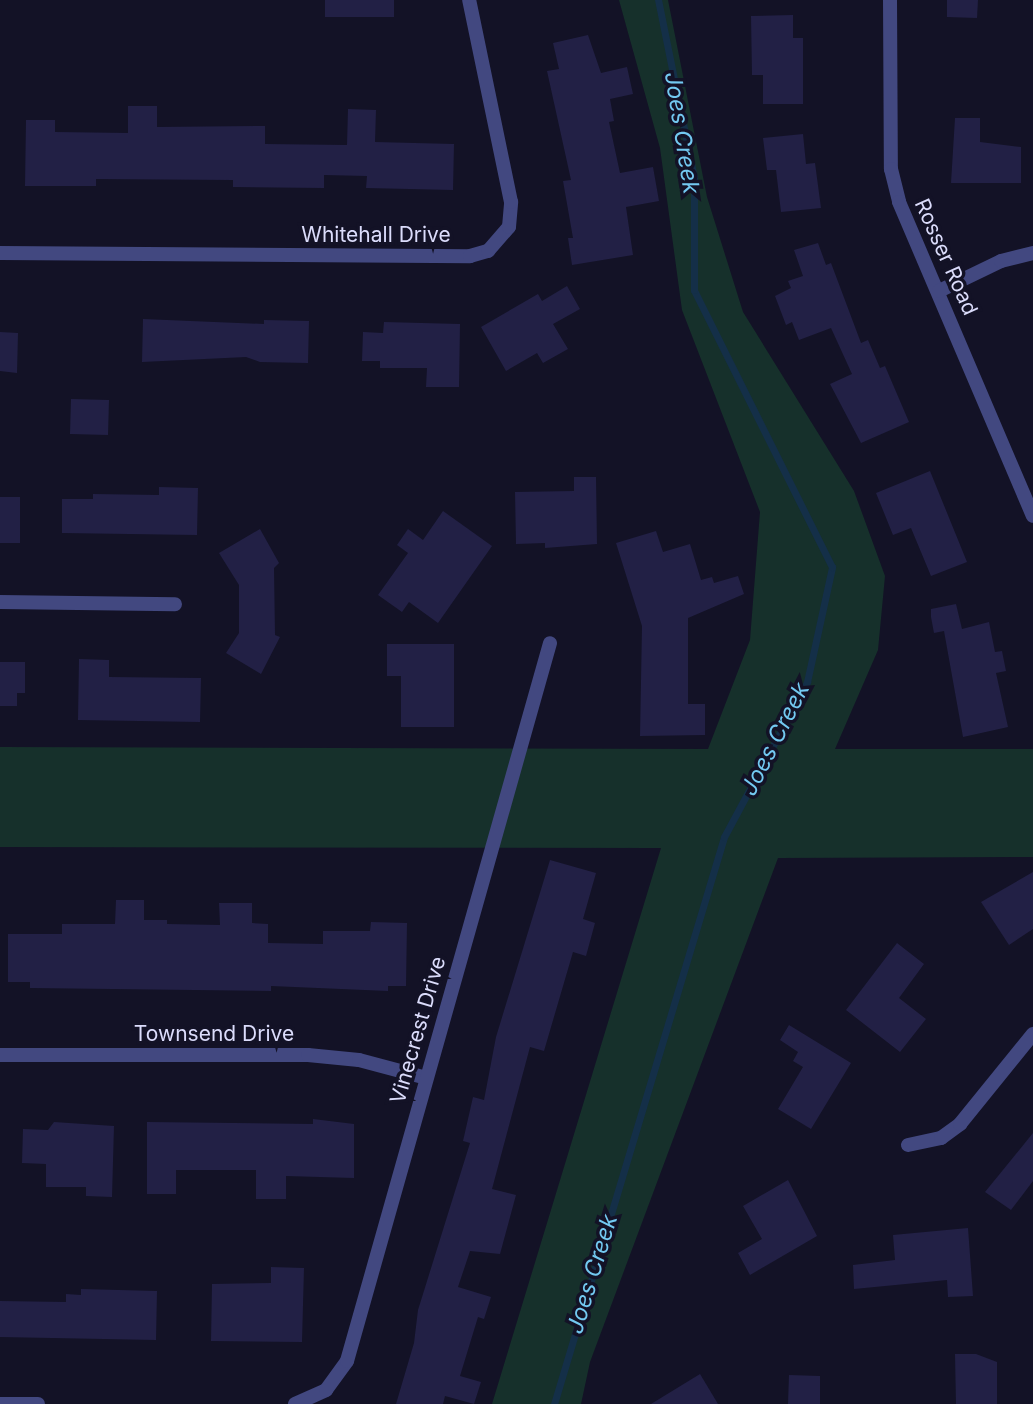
<!DOCTYPE html>
<html>
<head>
<meta charset="utf-8">
<style>
	body { margin:0 }
	#map { position:relative; width:1033px; height:1404px; overflow:hidden; background:#131226; font-family:Inter,sans-serif }
	div>[style] { position:absolute }
	.green>* { inset:0; background:#16302b }
	.stream>* { height:7px; margin:-3.5px; padding:0 3.5px; transform-origin:3.5px; border-radius:3.5px; background:#142f48 }
	.building>* { inset:0; background:#222045 }
	.street>* { height:14px; margin:-7px; padding:0 7px; transform-origin:7px; border-radius:7px; background:#424880 }
	span { translate:-50% -50%; white-space:nowrap; text-align:center; line-height:1.15; -webkit-text-stroke:7px #131226; paint-order:stroke }
	.street-label { font-size:21px; color:#dbdcfb }
	.water-label { font-size:23px; color:#73c9f1; font-style:italic }
</style>
</head>
<body>
<div id="map">
	<div class="green">
		<i style="clip-path:polygon(619px 0,668px 0,707px 197px,743px 312px,854px 491px,885px 576px,878px 650px,835px 749px,1033px 749px,1033px 857px,778px 858px,590px 1362px,581px 1404px,492px 1404px,661px 848px,0 847px,0 747px,708px 749px,750px 640px,760px 512px,682px 310px,660px 148px)"></i>
	</div>
	<div class="stream">
		<i style="left:554px;top:1404px;width:592px;rotate:-73.31deg"></i>
		<i style="left:724px;top:837px;width:176px;rotate:-61.8deg"></i>
		<i style="left:807px;top:682px;width:118px;rotate:-77.7deg"></i>
		<i style="left:832px;top:567px;width:309px;rotate:-116.5deg"></i>
		<i style="left:694px;top:290px;width:112px;rotate:-90deg"></i>
		<i style="left:694px;top:178px;width:182px;rotate:-101.4deg"></i>
	</div>
	<div class="building">
		<i style="clip-path:polygon(325px 0,394px 0,394px 17px,325px 17px)"></i>
		<i style="clip-path:polygon(947px 0,978px 0,977px 18px,947px 17px)"></i>
		<i style="clip-path:polygon(793px 15px,793px 38px,803px 38px,803px 104px,763px 104px,763px 75px,752px 75px,751px 16px)"></i>
		<i style="clip-path:polygon(588px 35px,601px 73px,627px 67px,633px 94px,610px 99px,614px 121px,609px 122px,620px 173px,653px 167px,659px 201px,626px 207px,633px 255px,572px 265px,568px 238px,573px 238px,563px 181px,571px 180px,547px 71px,559px 69px,553px 43px)"></i>
		<i style="clip-path:polygon(128px 106px,157px 106px,157px 127px,265px 126px,265px 144px,347px 145px,348px 109px,376px 110px,375px 142px,454px 144px,453px 190px,366px 188px,367px 176px,324px 175px,324px 188px,233px 187px,233px 180px,96px 179px,96px 186px,25px 186px,26px 120px,55px 120px,55px 132px,128px 133px)"></i>
		<i style="clip-path:polygon(955px 118px,980px 118px,980px 142px,1021px 147px,1021px 183px,951px 183px)"></i>
		<i style="clip-path:polygon(803px 134px,806px 164px,815px 163px,821px 208px,781px 212px,776px 170px,767px 170px,763px 138px)"></i>
		<i style="clip-path:polygon(818px 243px,826px 265px,831px 263px,861px 343px,868px 340px,880px 368px,885px 366px,909px 422px,861px 443px,830px 384px,852px 374px,831px 328px,799px 340px,792px 322px,786px 325px,775px 296px,791px 288px,788px 281px,803px 276px,794px 250px)"></i>
		<i style="clip-path:polygon(567px 286px,580px 309px,553px 324px,568px 349px,543px 363px,537px 353px,506px 371px,481px 327px,538px 294px,542px 301px)"></i>
		<i style="clip-path:polygon(143px 319px,264px 324px,264px 320px,309px 321px,308px 363px,260px 362px,246px 357px,142px 362px)"></i>
		<i style="clip-path:polygon(384px 322px,460px 324px,459px 387px,426px 387px,427px 368px,380px 368px,380px 361px,362px 361px,363px 332px,383px 333px)"></i>
		<i style="clip-path:polygon(0 332px,18px 333px,17px 373px,0 371px)"></i>
		<i style="clip-path:polygon(71px 399px,109px 400px,108px 435px,70px 434px)"></i>
		<i style="clip-path:polygon(930px 471px,967px 562px,931px 576px,911px 528px,893px 535px,876px 493px)"></i>
		<i style="clip-path:polygon(574px 477px,596px 477px,597px 544px,545px 548px,545px 543px,516px 544px,515px 492px,574px 491px)"></i>
		<i style="clip-path:polygon(159px 487px,198px 488px,197px 535px,62px 533px,62px 499px,93px 499px,93px 494px,159px 495px)"></i>
		<i style="clip-path:polygon(0 497px,20px 497px,20px 543px,0 543px)"></i>
		<i style="clip-path:polygon(443px 511px,492px 546px,438px 623px,409px 602px,402px 612px,378px 595px,408px 553px,397px 545px,408px 529px,423px 540px)"></i>
		<i style="clip-path:polygon(260px 529px,279px 563px,274px 568px,275px 635px,280px 637px,261px 674px,226px 653px,239px 633px,239px 585px,219px 553px)"></i>
		<i style="clip-path:polygon(656px 531px,663px 552px,690px 544px,701px 580px,712px 577px,714px 583px,738px 576px,744px 594px,688px 618px,688px 704px,705px 704px,705px 735px,640px 736px,642px 626px,616px 543px)"></i>
		<i style="clip-path:polygon(956px 604px,962px 629px,989px 622px,995px 652px,1002px 651px,1006px 671px,996px 673px,1008px 727px,963px 737px,944px 631px,934px 633px,931px 617px,931px 609px)"></i>
		<i style="clip-path:polygon(387px 644px,454px 644px,454px 727px,401px 727px,401px 676px,387px 676px)"></i>
		<i style="clip-path:polygon(79px 659px,109px 660px,109px 677px,201px 678px,200px 722px,78px 720px)"></i>
		<i style="clip-path:polygon(0 662px,25px 662px,25px 693px,17px 693px,17px 706px,0 706px)"></i>
		<i style="clip-path:polygon(550px 860px,596px 873px,583px 919px,595px 923px,586px 956px,573px 952px,544px 1051px,530px 1047px,492px 1189px,516px 1195px,500px 1254px,470px 1251px,458px 1287px,491px 1297px,484px 1319px,478px 1317px,460px 1376px,481px 1382px,474px 1404px,445px 1396px,443px 1404px,396px 1404px,414px 1343px,418px 1310px,470px 1143px,463px 1141px,473px 1097px,484px 1100px,496px 1037px)"></i>
		<i style="clip-path:polygon(1033px 872px,1033px 929px,1009px 945px,981px 902px)"></i>
		<i style="clip-path:polygon(116px 900px,144px 900px,144px 920px,167px 920px,167px 924px,220px 925px,219px 903px,252px 903px,252px 923px,268px 924px,268px 943px,323px 944px,323px 931px,370px 931px,371px 922px,407px 923px,406px 986px,388px 986px,388px 991px,271px 986px,271px 991px,30px 988px,30px 982px,8px 982px,8px 934px,62px 934px,62px 924px,115px 924px)"></i>
		<i style="clip-path:polygon(897px 943px,924px 964px,899px 998px,926px 1019px,900px 1052px,846px 1010px)"></i>
		<i style="clip-path:polygon(789px 1025px,851px 1063px,811px 1129px,778px 1109px,803px 1067px,793px 1061px,798px 1052px,780px 1040px)"></i>
		<i style="clip-path:polygon(313px 1119px,354px 1124px,354px 1178px,286px 1176px,286px 1199px,256px 1199px,256px 1170px,176px 1170px,176px 1194px,147px 1194px,147px 1122px,313px 1124px)"></i>
		<i style="clip-path:polygon(54px 1122px,114px 1126px,112px 1197px,86px 1196px,86px 1187px,46px 1187px,46px 1164px,22px 1163px,23px 1129px,48px 1130px)"></i>
		<i style="clip-path:polygon(1033px 1133px,1033px 1181px,1011px 1210px,985px 1192px)"></i>
		<i style="clip-path:polygon(788px 1180px,817px 1236px,750px 1275px,738px 1253px,762px 1239px,743px 1206px)"></i>
		<i style="clip-path:polygon(968px 1228px,973px 1296px,948px 1297px,947px 1280px,854px 1289px,853px 1265px,895px 1260px,893px 1235px)"></i>
		<i style="clip-path:polygon(271px 1267px,304px 1268px,302px 1342px,211px 1341px,212px 1284px,271px 1283px)"></i>
		<i style="clip-path:polygon(81px 1289px,157px 1291px,156px 1340px,0 1337px,0 1301px,66px 1302px,66px 1294px,81px 1295px)"></i>
		<i style="clip-path:polygon(955px 1354px,976px 1354px,997px 1362px,997px 1404px,956px 1404px)"></i>
		<i style="clip-path:polygon(700px 1374px,718px 1404px,651px 1404px)"></i>
		<i style="clip-path:polygon(789px 1375px,820px 1376px,820px 1404px,788px 1404px)"></i>
	</div>
	<div class="street">
		<i style="left:890px;top:0;width:169px;rotate:89.7deg"></i>
		<i style="left:891px;top:169px;width:34px;rotate:76deg"></i>
		<i style="left:899px;top:202px;width:341px;rotate:66.9deg"></i>
		<i style="left:0;top:253px;width:470px;rotate:0.4deg"></i>
		<i style="left:470px;top:256px;width:19px;rotate:-16deg"></i>
		<i style="left:488px;top:251px;width:32px;rotate:-49deg"></i>
		<i style="left:509px;top:227px;width:25px;rotate:-85deg"></i>
		<i style="left:511px;top:202px;width:206px;rotate:-101.7deg"></i>
		<i style="left:939px;top:291px;width:69px;rotate:-25.8deg"></i>
		<i style="left:1001px;top:261px;width:33px;rotate:-14deg"></i>
		<i style="left:0;top:602px;width:175px;rotate:0.7deg"></i>
		<i style="left:0;top:1055px;width:308px"></i>
		<i style="left:308px;top:1055px;width:51px;rotate:5.6deg"></i>
		<i style="left:359px;top:1060px;width:69px;rotate:15deg"></i>
		<i style="left:908px;top:1145px;width:34px;rotate:-12deg"></i>
		<i style="left:941px;top:1138px;width:24px;rotate:-36deg"></i>
		<i style="left:960px;top:1124px;width:116px;rotate:-51deg"></i>
		<i style="left:0;top:1404px;width:38px"></i>
		<i style="left:295px;top:1404px;width:34px;rotate:-24deg"></i>
		<i style="left:326px;top:1390px;width:36px;rotate:-54deg"></i>
		<i style="left:347px;top:1361px;width:746px;rotate:-74.21deg"></i>
	</div>
	<div class="street-label">
		<span style="left:376px;top:235px">Whitehall Drive</span>
		<span style="left:946px;top:257px;rotate:66deg">Rosser Road</span>
		<span style="left:418px;top:1030px;rotate:-74deg">Vinecrest Drive</span>
		<span style="left:214px;top:1034px">Townsend Drive</span>
	</div>
	<div class="water-label">
		<span style="left:682px;top:133px;rotate:81deg">Joes Creek</span>
		<span style="left:775px;top:739px;rotate:-63deg">Joes Creek</span>
		<span style="left:592px;top:1274px;rotate:-73deg">Joes Creek</span>
	</div>
</div>
</body>
</html>
